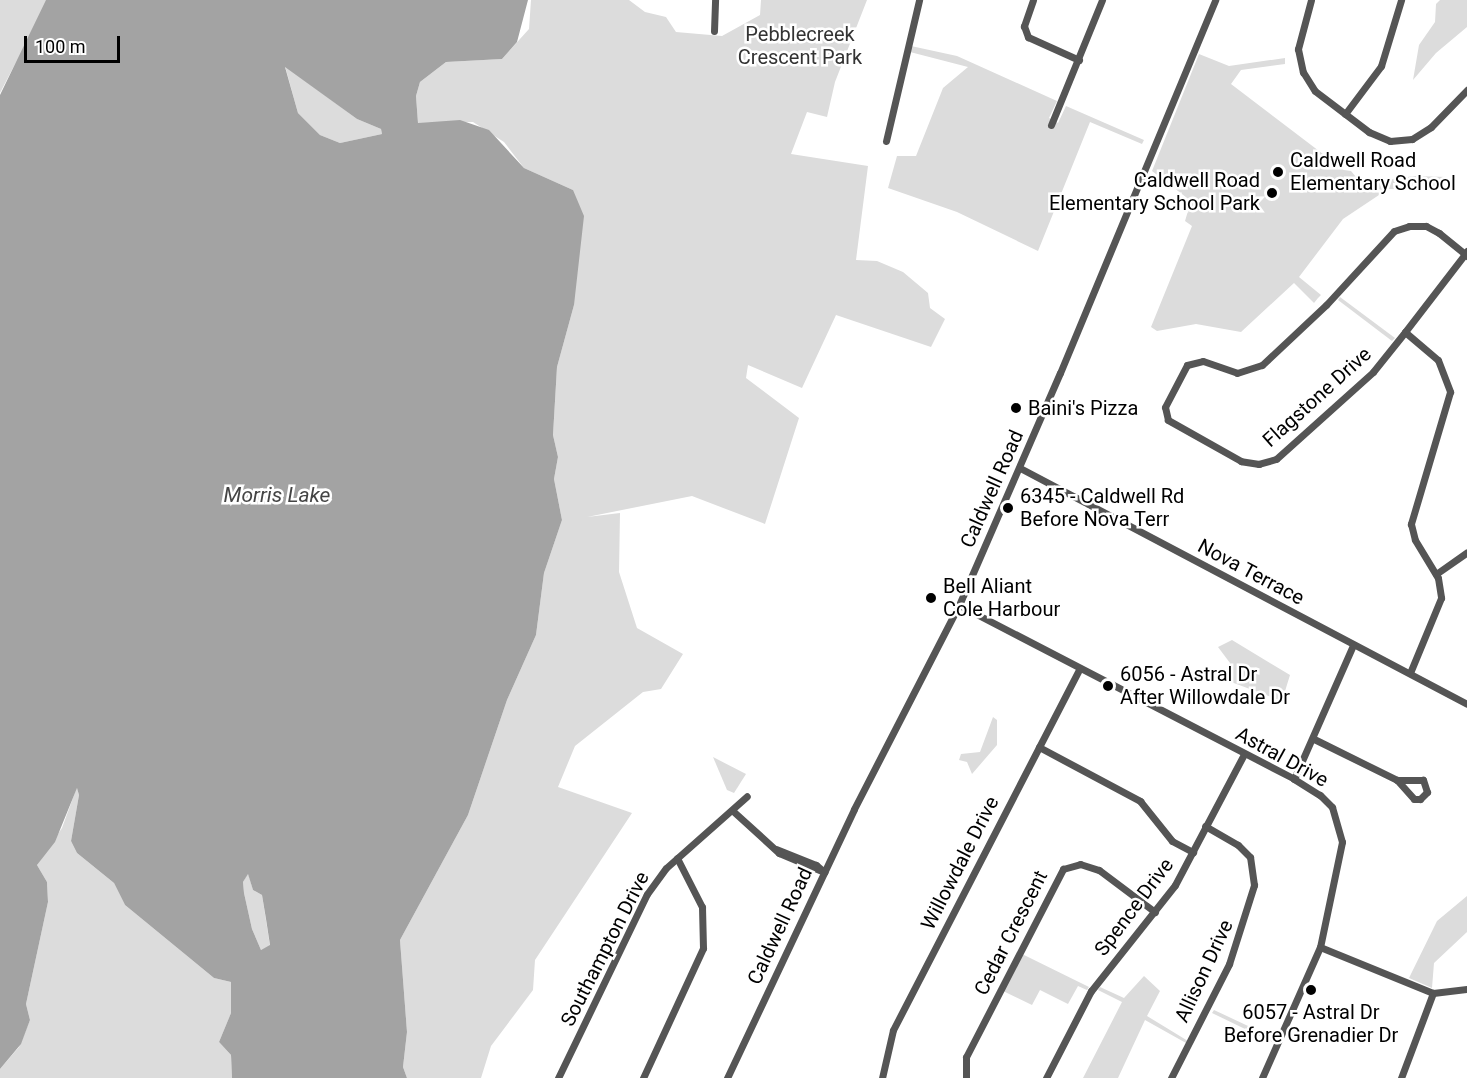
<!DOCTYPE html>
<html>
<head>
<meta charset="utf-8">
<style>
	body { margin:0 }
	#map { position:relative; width:1467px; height:1078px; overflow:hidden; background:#fff; font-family:Roboto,sans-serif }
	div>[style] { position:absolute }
	.green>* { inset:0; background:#dcdcdc }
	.water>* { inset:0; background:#a3a3a3 }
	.minor>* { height:7px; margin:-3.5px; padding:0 3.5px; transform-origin:3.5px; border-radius:3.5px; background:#555 }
	.dots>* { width:16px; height:16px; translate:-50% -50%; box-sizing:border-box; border:3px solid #fff; border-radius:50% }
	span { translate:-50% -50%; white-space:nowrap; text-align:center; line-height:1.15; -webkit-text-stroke:5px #fff; paint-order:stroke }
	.park-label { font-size:20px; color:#333 }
	.poi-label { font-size:20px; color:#000 }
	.left { translate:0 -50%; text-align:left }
	.right { translate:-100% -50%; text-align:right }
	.street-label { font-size:20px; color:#000 }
	.water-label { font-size:21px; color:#444; font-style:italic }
	.scale { position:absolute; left:24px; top:36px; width:96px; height:27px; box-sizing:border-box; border:3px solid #000; border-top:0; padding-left:8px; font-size:18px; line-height:21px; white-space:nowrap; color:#000; -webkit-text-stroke:4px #fff; paint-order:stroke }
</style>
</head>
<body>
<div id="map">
	<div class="green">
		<i style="clip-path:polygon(0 0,48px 0,0 93px)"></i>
		<i style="clip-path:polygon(531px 0,629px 0,645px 12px,666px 17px,676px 32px,722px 36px,760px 15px,761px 0,867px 0,835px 82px,827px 117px,807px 112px,791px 154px,868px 166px,856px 260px,877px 261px,903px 272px,928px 293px,930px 308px,945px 319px,931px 347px,836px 315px,802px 388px,748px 365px,746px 378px,799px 418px,765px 524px,692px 496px,587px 517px,620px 513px,619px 572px,637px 628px,683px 654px,661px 689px,643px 692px,575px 746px,558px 787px,632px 813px,535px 960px,533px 990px,491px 1046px,481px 1078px,407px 1078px,403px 1067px,407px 1032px,400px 940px,468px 815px,507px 700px,536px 635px,544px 573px,562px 520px,554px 479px,558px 457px,553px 435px,557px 367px,574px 305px,573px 190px,524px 168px,504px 142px,473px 122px,418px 123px,416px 96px,420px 82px,446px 62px,502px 59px,529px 29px)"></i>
		<i style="clip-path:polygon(1440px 0,1467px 0,1467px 27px,1436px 53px,1413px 80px,1419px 45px,1435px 22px,1436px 4px)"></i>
		<i style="clip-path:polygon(911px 46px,957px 56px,1057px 101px,1049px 118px,1058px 123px,1066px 106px,1144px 140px,1142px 144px,1090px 122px,1038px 251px,957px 212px,888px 188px,897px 156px,916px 156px,943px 88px,968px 67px,910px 52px)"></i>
		<i style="clip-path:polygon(1199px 54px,1229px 66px,1285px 58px,1285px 64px,1241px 70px,1231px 84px,1344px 170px,1351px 171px,1361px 183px,1415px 176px,1447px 177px,1444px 185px,1432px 190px,1388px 189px,1343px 219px,1299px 277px,1321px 295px,1318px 298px,1314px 303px,1294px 283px,1241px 332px,1196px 324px,1157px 331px,1151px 327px,1192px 226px,1185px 221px,1191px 201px,1152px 171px)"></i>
		<i style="clip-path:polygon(285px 66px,357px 119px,381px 129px,382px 134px,340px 143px,320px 135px,298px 113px)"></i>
		<i style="clip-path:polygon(1340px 297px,1395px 338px,1392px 341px,1338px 300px)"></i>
		<i style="clip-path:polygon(1232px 640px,1290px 675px,1282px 701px,1223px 679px,1230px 663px,1218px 647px)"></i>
		<i style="clip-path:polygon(993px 717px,997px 720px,997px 745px,972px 774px,967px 762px,959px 760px,961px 754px,980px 752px)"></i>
		<i style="clip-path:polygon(713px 757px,746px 774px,734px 793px,727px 790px)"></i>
		<i style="clip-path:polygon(77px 787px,79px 795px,71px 841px,77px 853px,114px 883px,125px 905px,214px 978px,231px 982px,231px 1013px,219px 1042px,231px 1055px,232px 1078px,0 1078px,0 1069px,19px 1047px,30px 1020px,26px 1004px,48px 902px,47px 882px,37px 865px,62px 828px)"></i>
		<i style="clip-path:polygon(248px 873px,253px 890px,262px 895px,270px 946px,261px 950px,252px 929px,244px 893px,243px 882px)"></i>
		<i style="clip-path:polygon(1467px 896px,1467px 932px,1434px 963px,1432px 988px,1409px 978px,1437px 921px)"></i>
		<i style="clip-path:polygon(1022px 954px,1089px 987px,1087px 990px,1078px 986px,1068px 1004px,1040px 990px,1032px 1005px,1003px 991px)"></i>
		<i style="clip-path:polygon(1144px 976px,1160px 991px,1147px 1016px,1188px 1041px,1186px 1043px,1145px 1020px,1118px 1078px,1083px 1078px,1122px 1002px,1098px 990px,1100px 987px,1124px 998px)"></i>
		<i style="clip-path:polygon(1214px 1010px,1276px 1039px,1274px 1043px,1212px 1013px)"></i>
	</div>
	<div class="water">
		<i style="clip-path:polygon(evenodd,46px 0,528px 0,517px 42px,502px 59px,446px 62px,420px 82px,416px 96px,418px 123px,460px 120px,489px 130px,524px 168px,573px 190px,584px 216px,574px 305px,557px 367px,553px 435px,558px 457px,554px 479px,562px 520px,544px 573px,536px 635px,507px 700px,468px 815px,400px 940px,407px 1032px,403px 1067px,407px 1078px,232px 1078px,231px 1055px,219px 1042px,231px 1013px,231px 982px,214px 978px,125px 905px,114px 883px,77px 853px,71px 841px,79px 795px,77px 788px,55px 842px,37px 865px,47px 882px,48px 902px,26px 1004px,30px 1020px,21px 1044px,0 1069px,0 95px,46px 0,285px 67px,357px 119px,381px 129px,382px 134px,340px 143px,320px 135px,298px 113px,285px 67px,46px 0,248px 874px,253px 890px,262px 895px,266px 919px,270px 945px,261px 950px,252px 929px,244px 893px,243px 882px,248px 874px)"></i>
	</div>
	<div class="minor">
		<i style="left:1033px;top:0;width:28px;rotate:109deg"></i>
		<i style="left:1024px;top:26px;width:12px;rotate:70deg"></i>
		<i style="left:1028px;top:37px;width:56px;rotate:24.3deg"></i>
		<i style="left:1311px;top:0;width:51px;rotate:104.9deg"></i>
		<i style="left:1298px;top:49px;width:24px;rotate:78deg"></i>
		<i style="left:1303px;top:72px;width:22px;rotate:58deg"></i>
		<i style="left:1315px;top:91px;width:68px;rotate:37.2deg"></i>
		<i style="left:1369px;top:132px;width:23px;rotate:23deg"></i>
		<i style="left:1390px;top:141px;width:22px;rotate:-5deg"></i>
		<i style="left:1412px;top:139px;width:22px;rotate:-32deg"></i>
		<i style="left:1431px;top:127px;width:52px;rotate:-45.8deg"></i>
		<i style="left:714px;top:31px;width:31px;rotate:-88deg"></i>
		<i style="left:1345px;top:114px;width:60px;rotate:-53.1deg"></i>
		<i style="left:1381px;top:66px;width:69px;rotate:-73.1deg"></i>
		<i style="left:1051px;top:125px;width:135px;rotate:-67.8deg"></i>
		<i style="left:886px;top:141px;width:145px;rotate:-76.8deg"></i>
		<i style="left:1467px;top:251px;width:4px;rotate:124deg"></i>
		<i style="left:1465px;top:254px;width:98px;rotate:127.6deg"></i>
		<i style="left:1405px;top:332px;width:51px;rotate:128.7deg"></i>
		<i style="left:1373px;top:372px;width:130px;rotate:138.1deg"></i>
		<i style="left:1276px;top:459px;width:18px;rotate:164deg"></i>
		<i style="left:1259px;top:464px;width:18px;rotate:-171deg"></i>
		<i style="left:1241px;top:461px;width:84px;rotate:-150.7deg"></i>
		<i style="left:1168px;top:420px;width:13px;rotate:-103deg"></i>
		<i style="left:1165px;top:407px;width:47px;rotate:-62.4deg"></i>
		<i style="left:1187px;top:365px;width:16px;rotate:-14deg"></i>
		<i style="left:1203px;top:361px;width:36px;rotate:19deg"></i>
		<i style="left:1237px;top:373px;width:26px;rotate:-18deg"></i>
		<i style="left:1262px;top:365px;width:88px;rotate:-43.2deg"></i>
		<i style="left:1326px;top:305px;width:100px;rotate:-47.4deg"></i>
		<i style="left:1394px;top:231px;width:16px;rotate:-18deg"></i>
		<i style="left:1409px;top:226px;width:17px"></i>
		<i style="left:1426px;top:226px;width:15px;rotate:28deg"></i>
		<i style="left:1439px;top:233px;width:33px;rotate:39deg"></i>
		<i style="left:1465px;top:254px;width:3px;rotate:45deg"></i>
		<i style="left:1405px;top:332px;width:43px;rotate:40.3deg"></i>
		<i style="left:1438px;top:360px;width:34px;rotate:69deg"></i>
		<i style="left:1450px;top:392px;width:138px;rotate:106.5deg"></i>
		<i style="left:1411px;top:524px;width:16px;rotate:76deg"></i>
		<i style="left:1415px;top:540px;width:44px;rotate:58.8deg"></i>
		<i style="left:1438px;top:578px;width:20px;rotate:81deg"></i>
		<i style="left:1441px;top:598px;width:81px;rotate:112.5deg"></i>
		<i style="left:1020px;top:468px;width:505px;rotate:27.83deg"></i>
		<i style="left:1436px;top:574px;width:38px;rotate:-35deg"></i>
		<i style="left:959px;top:605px;width:377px;rotate:27.4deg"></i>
		<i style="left:1294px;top:779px;width:31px;rotate:32deg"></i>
		<i style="left:1320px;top:795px;width:17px;rotate:45deg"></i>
		<i style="left:1332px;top:807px;width:36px;rotate:74deg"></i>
		<i style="left:1342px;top:842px;width:107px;rotate:101.8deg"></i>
		<i style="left:1320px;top:947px;width:143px;rotate:113.9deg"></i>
		<i style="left:1314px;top:739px;width:93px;rotate:26.3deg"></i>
		<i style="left:1397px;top:780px;width:25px;rotate:48deg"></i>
		<i style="left:1414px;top:799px;width:6px"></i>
		<i style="left:1420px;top:799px;width:10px;rotate:-45deg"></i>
		<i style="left:1427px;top:792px;width:13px;rotate:-108deg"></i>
		<i style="left:1423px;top:780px;width:26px;rotate:180deg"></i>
		<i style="left:1039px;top:747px;width:115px;rotate:28.1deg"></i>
		<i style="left:1140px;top:801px;width:51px;rotate:51.3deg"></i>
		<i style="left:1172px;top:841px;width:24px;rotate:28deg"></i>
		<i style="left:1294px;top:779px;width:146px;rotate:-66.2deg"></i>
		<i style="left:734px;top:812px;width:61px;rotate:42.3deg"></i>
		<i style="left:779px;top:853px;width:49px;rotate:22.9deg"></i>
		<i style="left:776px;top:849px;width:43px;rotate:21.8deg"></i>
		<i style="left:816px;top:865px;width:11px;rotate:41deg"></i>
		<i style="left:1320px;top:947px;width:122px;rotate:22.2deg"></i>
		<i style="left:1433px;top:993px;width:34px;rotate:-7deg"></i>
		<i style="left:558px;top:1078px;width:204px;rotate:-64.2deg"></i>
		<i style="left:647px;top:894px;width:32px;rotate:-54deg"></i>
		<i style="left:666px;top:868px;width:108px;rotate:-41.6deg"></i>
		<i style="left:643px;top:1078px;width:143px;rotate:-65.2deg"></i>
		<i style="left:703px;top:948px;width:41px;rotate:-91.4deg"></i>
		<i style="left:702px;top:907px;width:55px;rotate:-117deg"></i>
		<i style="left:727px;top:1078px;width:297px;rotate:-64.7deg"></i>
		<i style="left:854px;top:809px;width:229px;rotate:-62.8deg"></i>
		<i style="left:959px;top:605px;width:253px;rotate:-66.5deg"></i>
		<i style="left:1060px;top:373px;width:404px;rotate:-67.4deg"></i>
		<i style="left:882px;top:1078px;width:49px;rotate:-77.1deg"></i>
		<i style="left:893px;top:1030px;width:407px;rotate:-62.7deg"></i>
		<i style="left:966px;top:1078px;width:21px;rotate:-90deg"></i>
		<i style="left:966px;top:1057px;width:212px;rotate:-62.7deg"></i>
		<i style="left:1063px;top:869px;width:18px;rotate:-16deg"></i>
		<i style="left:1080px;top:864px;width:20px;rotate:18deg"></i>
		<i style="left:1099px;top:870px;width:70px;rotate:36.9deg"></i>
		<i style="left:1046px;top:1078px;width:98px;rotate:-62.7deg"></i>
		<i style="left:1091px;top:991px;width:135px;rotate:-51.6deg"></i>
		<i style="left:1175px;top:885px;width:148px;rotate:-62.2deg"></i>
		<i style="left:1171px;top:1078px;width:128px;rotate:-63deg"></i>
		<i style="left:1229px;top:964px;width:83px;rotate:-72.4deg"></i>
		<i style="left:1254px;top:885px;width:28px;rotate:-98deg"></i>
		<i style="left:1250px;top:857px;width:17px;rotate:-135deg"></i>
		<i style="left:1238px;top:845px;width:38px;rotate:-150deg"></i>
		<i style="left:1401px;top:1078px;width:91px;rotate:-69.4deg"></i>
	</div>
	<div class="dots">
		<i style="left:1278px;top:172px;background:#000"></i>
		<i style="left:1272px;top:193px;background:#000"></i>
		<i style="left:1016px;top:408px;background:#000"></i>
		<i style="left:1008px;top:508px;background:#000"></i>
		<i style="left:931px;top:598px;background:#000"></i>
		<i style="left:1108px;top:686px;background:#000"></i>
		<i style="left:1311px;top:990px;background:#000"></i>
	</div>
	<div class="park-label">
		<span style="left:800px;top:46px">Pebblecreek<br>Crescent Park</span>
	</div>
	<div class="poi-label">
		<span class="left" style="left:1290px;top:172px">Caldwell Road<br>Elementary School</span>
		<span class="right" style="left:1260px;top:192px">Caldwell Road<br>Elementary School Park</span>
		<span class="left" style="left:1028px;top:408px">Baini's Pizza</span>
		<span class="left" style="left:1020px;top:508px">6345 - Caldwell Rd<br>Before Nova Terr</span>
		<span class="left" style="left:943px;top:598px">Bell Aliant<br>Cole Harbour</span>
		<span class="left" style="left:1120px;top:686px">6056 - Astral Dr<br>After Willowdale Dr</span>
		<span style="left:1311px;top:1024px">6057 - Astral Dr<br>Before Grenadier Dr</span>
	</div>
	<div class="street-label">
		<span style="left:1317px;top:397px;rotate:-42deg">Flagstone Drive</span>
		<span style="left:992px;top:489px;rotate:-66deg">Caldwell Road</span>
		<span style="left:1251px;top:572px;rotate:28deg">Nova Terrace</span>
		<span style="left:1282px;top:757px;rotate:29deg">Astral Drive</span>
		<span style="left:960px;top:863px;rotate:-63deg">Willowdale Drive</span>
		<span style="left:1134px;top:907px;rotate:-53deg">Spence Drive</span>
		<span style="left:780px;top:926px;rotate:-65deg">Caldwell Road</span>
		<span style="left:1011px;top:933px;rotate:-63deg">Cedar Crescent</span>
		<span style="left:605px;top:949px;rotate:-63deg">Southampton Drive</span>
		<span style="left:1204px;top:971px;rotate:-65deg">Allison Drive</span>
	</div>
	<div class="water-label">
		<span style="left:277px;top:495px">Morris Lake</span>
	</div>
	<div class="scale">100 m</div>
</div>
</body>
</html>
